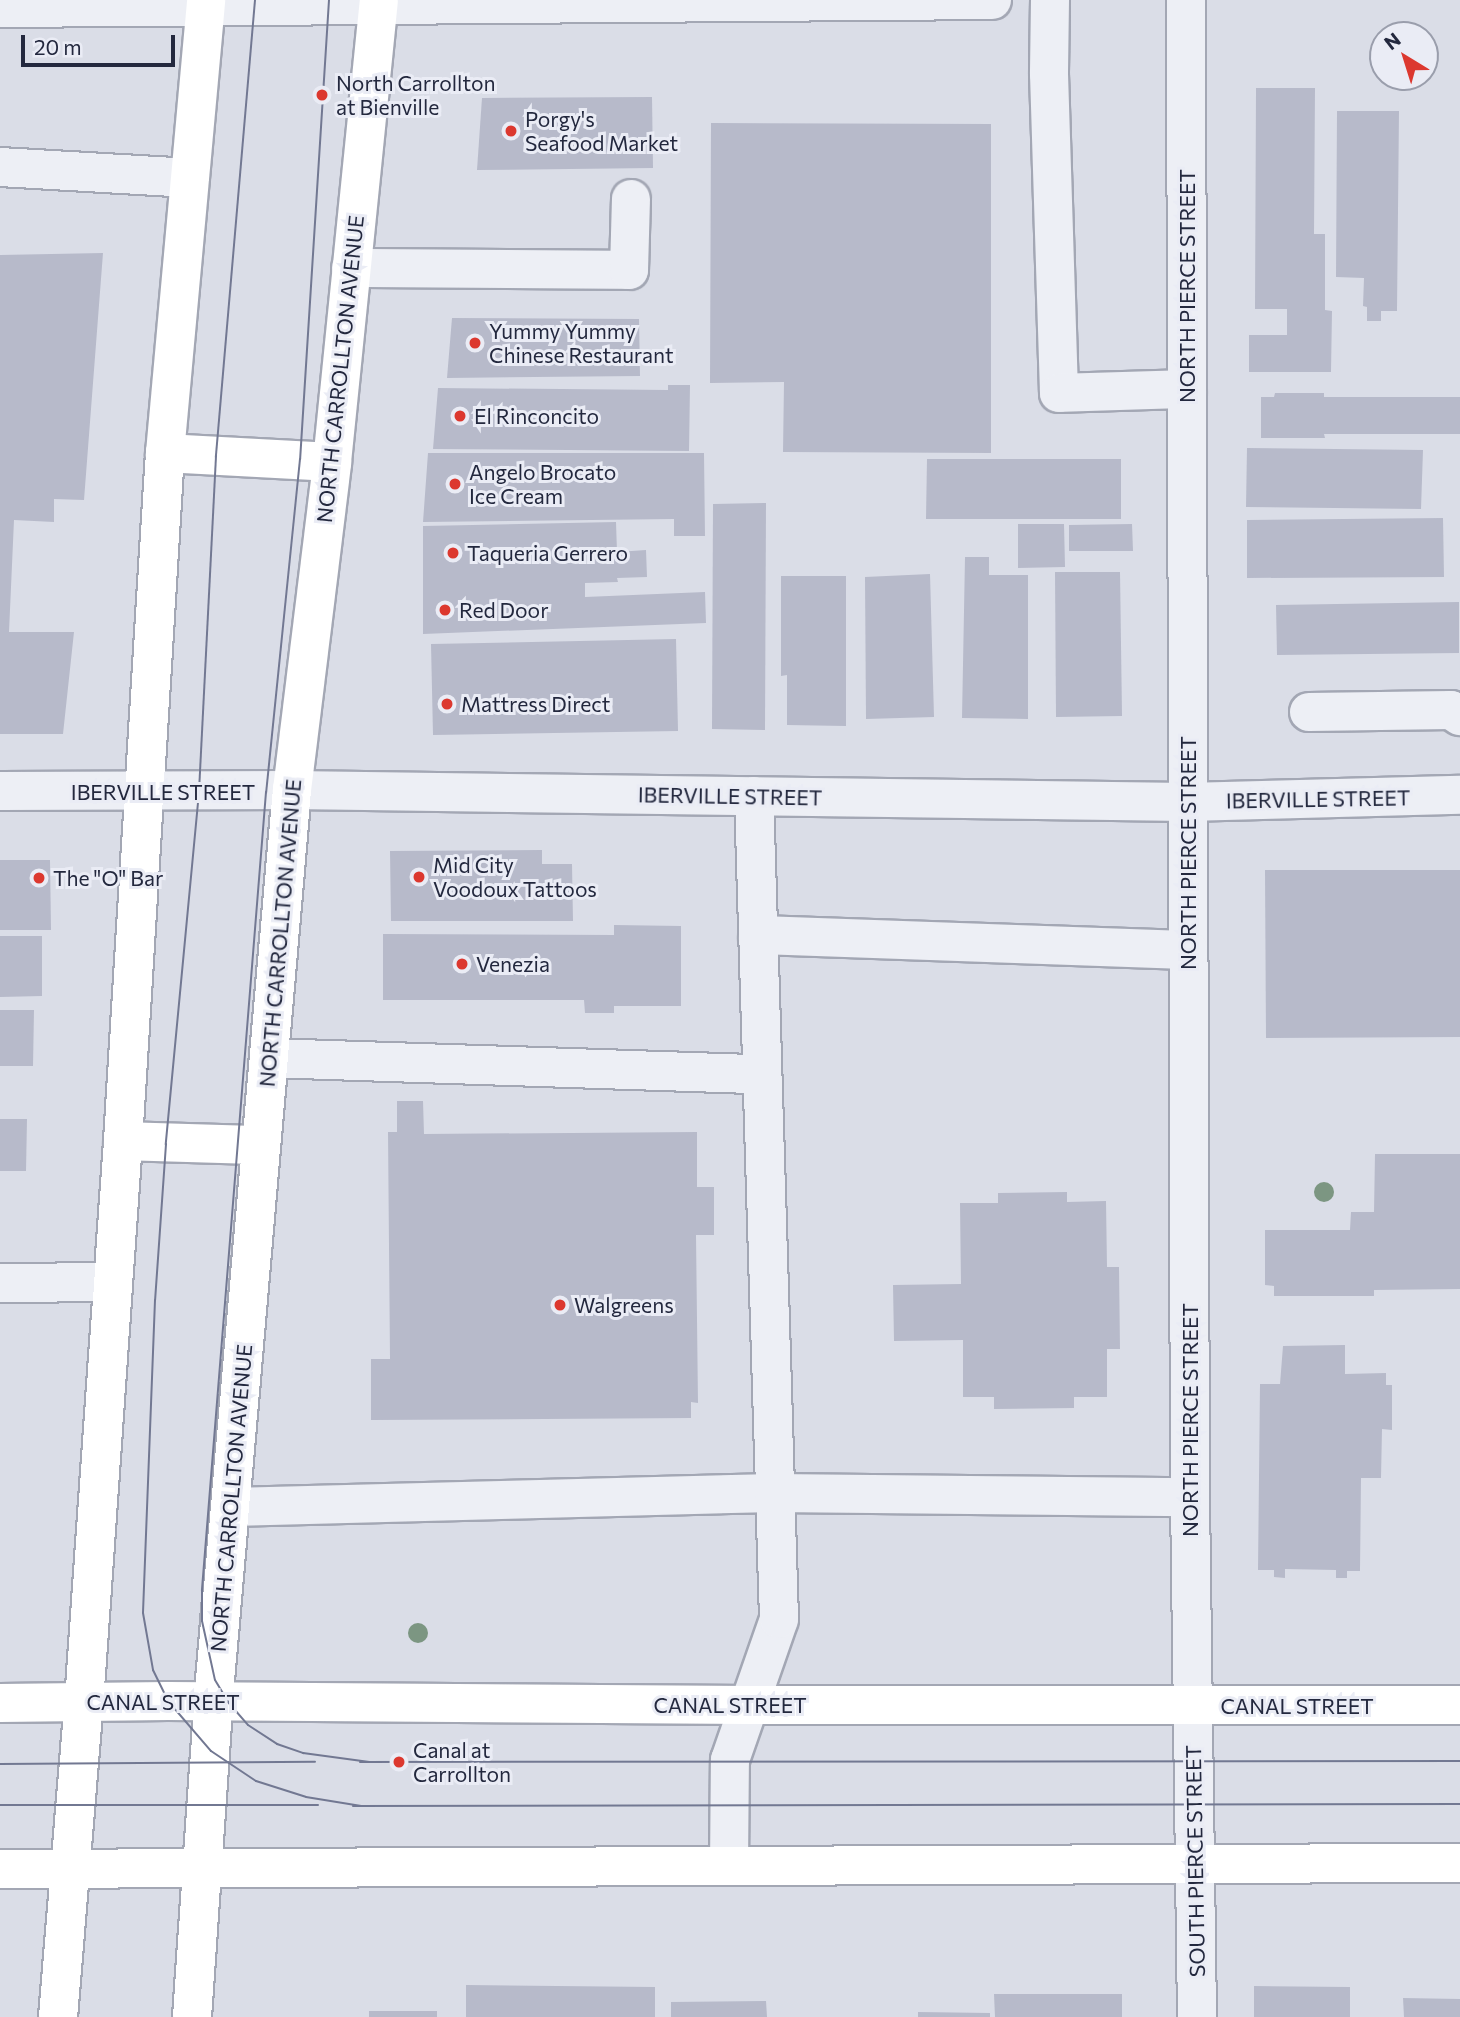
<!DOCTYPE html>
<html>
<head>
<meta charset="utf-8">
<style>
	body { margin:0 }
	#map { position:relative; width:1460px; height:2017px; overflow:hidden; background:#dadde7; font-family:Commissioner,sans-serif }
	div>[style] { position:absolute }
	.building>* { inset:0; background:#b7baca }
	.roads { filter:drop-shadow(2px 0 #a3a7b4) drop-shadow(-2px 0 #a3a7b4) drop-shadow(0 2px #a3a7b4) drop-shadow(0 -2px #a3a7b4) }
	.minor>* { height:38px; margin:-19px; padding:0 19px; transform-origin:19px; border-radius:19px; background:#edeff5 }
	.major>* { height:38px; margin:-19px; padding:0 19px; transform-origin:19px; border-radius:19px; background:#fff }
	.tram>* { height:2px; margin:-1px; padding:0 1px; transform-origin:1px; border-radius:1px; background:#727892 }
	.trees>* { width:20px; height:20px; margin:-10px; border-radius:50%; background:#7c9682 }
	.dots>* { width:19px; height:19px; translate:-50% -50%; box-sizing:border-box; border:4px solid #eaecf5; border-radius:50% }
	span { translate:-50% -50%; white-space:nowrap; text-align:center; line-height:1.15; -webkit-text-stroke:6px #eaecf5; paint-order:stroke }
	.poi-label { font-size:21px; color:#23283e }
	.left { translate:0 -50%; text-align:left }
	.street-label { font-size:21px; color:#23283e }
	.north { position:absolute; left:1369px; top:21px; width:70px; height:70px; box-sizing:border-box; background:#eaecf5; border:2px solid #9a9eac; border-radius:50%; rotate:322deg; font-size:19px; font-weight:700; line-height:28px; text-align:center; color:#23283e }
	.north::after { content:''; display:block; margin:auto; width:24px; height:32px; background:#dc382f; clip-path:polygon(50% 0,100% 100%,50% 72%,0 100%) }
	.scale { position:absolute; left:21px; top:35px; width:154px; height:32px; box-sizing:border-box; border:4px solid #23283e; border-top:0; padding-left:9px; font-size:21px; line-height:24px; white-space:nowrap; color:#23283e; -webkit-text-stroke:5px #eaecf5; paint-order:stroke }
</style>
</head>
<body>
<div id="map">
	<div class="building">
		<i style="clip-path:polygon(1256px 88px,1315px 88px,1314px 234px,1325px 234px,1325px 310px,1332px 311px,1331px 372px,1249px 372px,1249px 335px,1287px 335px,1287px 309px,1255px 309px)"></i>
		<i style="clip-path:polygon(652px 97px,653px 168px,477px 170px,482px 98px)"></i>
		<i style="clip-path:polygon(1337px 111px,1399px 111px,1397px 311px,1381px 311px,1381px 321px,1367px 321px,1367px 307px,1363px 306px,1364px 278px,1336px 277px)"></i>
		<i style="clip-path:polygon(711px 123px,991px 124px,991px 453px,783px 452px,784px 382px,710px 383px)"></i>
		<i style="clip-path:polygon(103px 253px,84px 500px,54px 499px,54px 522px,14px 520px,9px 632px,74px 632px,63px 734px,0 734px,0 255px)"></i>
		<i style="clip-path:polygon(452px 318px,639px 319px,640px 376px,447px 378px)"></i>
		<i style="clip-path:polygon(668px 385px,690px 385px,689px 451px,433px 449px,438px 388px,668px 390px)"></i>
		<i style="clip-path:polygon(1275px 393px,1324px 393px,1324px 397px,1460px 397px,1460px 434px,1324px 434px,1325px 438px,1261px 438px,1261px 397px,1274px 397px)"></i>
		<i style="clip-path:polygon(1247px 448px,1423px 450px,1421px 509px,1246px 507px)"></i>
		<i style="clip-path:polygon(428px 453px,704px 453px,705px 536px,674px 536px,674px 519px,423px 522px)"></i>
		<i style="clip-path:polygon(927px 459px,1121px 459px,1121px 519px,926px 519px)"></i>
		<i style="clip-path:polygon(766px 503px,765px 730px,712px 729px,713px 504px)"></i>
		<i style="clip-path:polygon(1443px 518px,1444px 577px,1247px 578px,1247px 520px)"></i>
		<i style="clip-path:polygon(616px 522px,617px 552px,646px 550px,647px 577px,617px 578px,618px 582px,585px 583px,585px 597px,705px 592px,706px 623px,423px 634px,423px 526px)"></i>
		<i style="clip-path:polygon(1018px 524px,1064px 524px,1065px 567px,1018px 568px)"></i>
		<i style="clip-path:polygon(1132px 524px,1133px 551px,1069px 551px,1069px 525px)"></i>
		<i style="clip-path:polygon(965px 557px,989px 557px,989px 575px,1028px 575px,1028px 719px,962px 718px)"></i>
		<i style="clip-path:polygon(1055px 572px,1120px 572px,1122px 716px,1056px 717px)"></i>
		<i style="clip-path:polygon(930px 574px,934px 717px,866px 719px,865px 577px)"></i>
		<i style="clip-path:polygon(781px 576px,846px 576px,846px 726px,787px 725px,787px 675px,781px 676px)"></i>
		<i style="clip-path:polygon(1459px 602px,1459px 653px,1277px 655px,1276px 605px)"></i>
		<i style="clip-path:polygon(676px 639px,678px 731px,433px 735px,431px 644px)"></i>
		<i style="clip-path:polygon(542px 850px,542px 864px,572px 864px,573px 921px,391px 921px,390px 851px)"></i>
		<i style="clip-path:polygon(0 860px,50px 860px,51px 930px,0 930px)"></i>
		<i style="clip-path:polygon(1265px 870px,1460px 870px,1460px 1037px,1266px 1038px)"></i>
		<i style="clip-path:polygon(614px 925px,681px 926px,681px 1006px,614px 1006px,614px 1013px,585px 1013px,584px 1000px,383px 1000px,383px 934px,614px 935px)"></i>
		<i style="clip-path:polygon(0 936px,42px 936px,42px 996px,0 997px)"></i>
		<i style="clip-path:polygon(0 1010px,34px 1010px,33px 1066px,0 1066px)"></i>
		<i style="clip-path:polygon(397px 1101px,423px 1101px,424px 1134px,697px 1132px,697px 1187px,714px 1187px,714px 1235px,696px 1235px,698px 1403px,691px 1402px,691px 1418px,371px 1420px,371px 1359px,390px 1359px,388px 1132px,397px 1132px)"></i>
		<i style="clip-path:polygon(0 1119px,27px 1119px,26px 1171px,0 1171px)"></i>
		<i style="clip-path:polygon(1375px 1154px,1460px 1154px,1460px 1289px,1374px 1290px,1374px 1296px,1274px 1296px,1274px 1286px,1265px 1285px,1265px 1230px,1350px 1230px,1351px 1212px,1374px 1212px)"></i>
		<i style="clip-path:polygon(1067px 1192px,1067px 1202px,1106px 1201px,1107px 1267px,1119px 1267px,1120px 1349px,1107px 1349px,1107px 1397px,1074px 1397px,1074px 1408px,994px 1409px,994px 1397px,963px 1397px,963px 1340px,894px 1341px,893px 1285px,961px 1284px,960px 1203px,998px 1203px,998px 1193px)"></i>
		<i style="clip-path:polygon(1345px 1345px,1345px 1374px,1386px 1373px,1386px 1385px,1392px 1385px,1392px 1430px,1382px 1429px,1381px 1478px,1361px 1478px,1360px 1571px,1347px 1571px,1347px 1578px,1336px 1578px,1336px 1570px,1285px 1569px,1285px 1578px,1274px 1577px,1274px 1570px,1258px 1570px,1260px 1384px,1280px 1384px,1283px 1346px)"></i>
		<i style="clip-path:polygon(466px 1985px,655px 1987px,655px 2017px,466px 2017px)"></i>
		<i style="clip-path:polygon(1254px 1986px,1350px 1987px,1350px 2017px,1254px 2017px)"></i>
		<i style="clip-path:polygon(994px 1994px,1122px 1994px,1122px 2017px,995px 2017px)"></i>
		<i style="clip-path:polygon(1403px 1998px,1460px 1999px,1460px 2017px,1404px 2017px)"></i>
		<i style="clip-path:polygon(766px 2001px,767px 2017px,671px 2017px,671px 2002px)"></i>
		<i style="clip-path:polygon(369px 2011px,437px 2011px,437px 2017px,369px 2017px)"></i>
		<i style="clip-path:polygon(918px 2012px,990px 2013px,990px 2017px,918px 2017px)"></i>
	</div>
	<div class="roads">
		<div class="minor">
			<i style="left:1050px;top:0;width:74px;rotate:90.8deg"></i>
			<i style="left:1049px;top:74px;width:319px;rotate:88.2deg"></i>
			<i style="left:1059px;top:393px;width:128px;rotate:-1.8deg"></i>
			<i style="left:1186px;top:0;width:1497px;rotate:89.85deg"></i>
			<i style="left:1190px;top:1497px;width:520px;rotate:89.23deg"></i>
			<i style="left:0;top:8px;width:992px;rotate:-0.46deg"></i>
			<i style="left:0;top:167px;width:190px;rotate:3.3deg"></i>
			<i style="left:351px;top:268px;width:278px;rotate:0.4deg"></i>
			<i style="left:629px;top:270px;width:71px;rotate:-88.4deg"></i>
			<i style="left:1309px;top:712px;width:142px;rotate:-0.8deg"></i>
			<i style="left:1451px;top:710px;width:11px;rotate:34deg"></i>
			<i style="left:0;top:791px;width:292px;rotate:-0.2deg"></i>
			<i style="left:292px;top:790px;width:895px;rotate:0.77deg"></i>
			<i style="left:1187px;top:802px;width:273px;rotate:-1.5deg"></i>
			<i style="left:758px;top:935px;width:430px;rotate:2deg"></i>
			<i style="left:269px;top:1058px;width:493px;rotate:1.9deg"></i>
			<i style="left:0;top:1283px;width:113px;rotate:-0.5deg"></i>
			<i style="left:231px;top:1507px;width:543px;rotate:-1.48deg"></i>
			<i style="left:774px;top:1493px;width:416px;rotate:0.6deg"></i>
			<i style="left:729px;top:1866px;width:106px;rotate:-89.5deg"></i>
			<i style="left:730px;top:1760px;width:149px;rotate:-70.8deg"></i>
			<i style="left:779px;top:1619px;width:823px;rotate:-91.74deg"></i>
		</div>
		<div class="major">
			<i style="left:165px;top:453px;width:167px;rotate:3.1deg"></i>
			<i style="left:123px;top:1141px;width:138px;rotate:1.7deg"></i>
			<i style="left:0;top:1703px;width:168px;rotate:-0.7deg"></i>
			<i style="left:168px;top:1701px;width:582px;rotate:0.39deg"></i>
			<i style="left:750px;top:1705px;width:710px"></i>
			<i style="left:0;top:1869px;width:1460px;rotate:-0.24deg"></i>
			<i style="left:58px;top:2017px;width:316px;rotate:-85.3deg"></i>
			<i style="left:84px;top:1702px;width:562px;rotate:-86.02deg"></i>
			<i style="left:123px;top:1141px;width:689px;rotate:-86.51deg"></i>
			<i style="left:165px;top:453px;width:455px;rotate:-84.8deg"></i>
			<i style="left:192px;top:2017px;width:338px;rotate:-86.1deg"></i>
			<i style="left:215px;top:1680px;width:893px;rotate:-85.06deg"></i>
			<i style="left:292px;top:790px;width:330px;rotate:-83deg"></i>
			<i style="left:332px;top:462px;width:464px;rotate:-84.2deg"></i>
		</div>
	</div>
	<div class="tram">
		<i style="left:255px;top:0;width:458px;rotate:94.9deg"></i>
		<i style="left:216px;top:456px;width:336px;rotate:92.9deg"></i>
		<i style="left:199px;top:792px;width:354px;rotate:95.4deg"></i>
		<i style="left:166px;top:1144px;width:156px;rotate:94deg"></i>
		<i style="left:155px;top:1300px;width:313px;rotate:92.2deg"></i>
		<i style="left:143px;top:1613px;width:58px;rotate:80deg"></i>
		<i style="left:153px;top:1670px;width:34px;rotate:64deg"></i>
		<i style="left:168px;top:1701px;width:66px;rotate:49.3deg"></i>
		<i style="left:211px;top:1751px;width:54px;rotate:33.7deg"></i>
		<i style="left:256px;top:1781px;width:52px;rotate:17.7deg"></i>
		<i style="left:306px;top:1797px;width:56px;rotate:9.3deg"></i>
		<i style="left:329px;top:0;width:460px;rotate:93.6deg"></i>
		<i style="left:300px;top:459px;width:335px;rotate:95.8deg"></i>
		<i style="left:266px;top:792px;width:801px;rotate:94.59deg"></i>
		<i style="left:202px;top:1590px;width:31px;rotate:90deg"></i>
		<i style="left:202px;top:1621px;width:60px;rotate:77.6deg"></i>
		<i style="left:215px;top:1680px;width:26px;rotate:59deg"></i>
		<i style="left:228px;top:1702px;width:30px;rotate:49deg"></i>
		<i style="left:248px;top:1725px;width:35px;rotate:33deg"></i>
		<i style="left:277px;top:1744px;width:28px;rotate:19deg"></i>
		<i style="left:303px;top:1753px;width:67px;rotate:7.8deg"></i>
		<i style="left:360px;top:1762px;width:1100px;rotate:-0.05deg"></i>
		<i style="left:0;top:1764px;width:315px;rotate:-0.4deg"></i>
		<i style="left:0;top:1805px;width:318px"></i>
		<i style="left:353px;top:1806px;width:1107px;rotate:-0.1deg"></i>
	</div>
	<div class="trees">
		<i style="left:1324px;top:1192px"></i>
		<i style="left:418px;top:1633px"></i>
	</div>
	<div class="dots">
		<i style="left:322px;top:95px;background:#dc382f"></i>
		<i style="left:511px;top:131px;background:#dc382f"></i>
		<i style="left:475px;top:343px;background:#dc382f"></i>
		<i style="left:460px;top:416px;background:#dc382f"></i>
		<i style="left:455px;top:484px;background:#dc382f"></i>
		<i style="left:453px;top:553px;background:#dc382f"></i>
		<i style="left:445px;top:610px;background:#dc382f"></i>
		<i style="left:447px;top:704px;background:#dc382f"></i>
		<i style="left:419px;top:877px;background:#dc382f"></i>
		<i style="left:39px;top:878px;background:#dc382f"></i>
		<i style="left:462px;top:964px;background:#dc382f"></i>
		<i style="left:560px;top:1305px;background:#dc382f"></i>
		<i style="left:399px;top:1762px;background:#dc382f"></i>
	</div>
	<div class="poi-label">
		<span class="left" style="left:336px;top:95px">North Carrollton<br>at Bienville</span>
		<span class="left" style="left:525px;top:131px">Porgy's<br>Seafood Market</span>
		<span class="left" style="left:489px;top:343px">Yummy Yummy<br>Chinese Restaurant</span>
		<span class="left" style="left:474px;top:416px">El Rinconcito</span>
		<span class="left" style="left:469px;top:484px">Angelo Brocato<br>Ice Cream</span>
		<span class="left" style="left:467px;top:553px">Taqueria Gerrero</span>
		<span class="left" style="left:459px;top:610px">Red Door</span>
		<span class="left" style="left:461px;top:704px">Mattress Direct</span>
		<span class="left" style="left:433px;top:877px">Mid City<br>Voodoux Tattoos</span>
		<span class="left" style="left:53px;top:878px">The "O" Bar</span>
		<span class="left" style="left:476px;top:964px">Venezia</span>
		<span class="left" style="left:574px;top:1305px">Walgreens</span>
		<span class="left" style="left:413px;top:1762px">Canal at<br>Carrollton</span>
	</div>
	<div class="street-label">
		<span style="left:1187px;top:286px;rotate:-90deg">NORTH PIERCE STREET</span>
		<span style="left:340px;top:369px;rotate:-84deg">NORTH CARROLLTON AVENUE</span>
		<span style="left:163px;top:792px">IBERVILLE STREET</span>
		<span style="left:730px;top:796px;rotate:1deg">IBERVILLE STREET</span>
		<span style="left:1318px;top:799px;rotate:-1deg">IBERVILLE STREET</span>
		<span style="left:1188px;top:853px;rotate:-90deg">NORTH PIERCE STREET</span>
		<span style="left:280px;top:933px;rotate:-85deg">NORTH CARROLLTON AVENUE</span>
		<span style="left:1190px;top:1420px;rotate:-90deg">NORTH PIERCE STREET</span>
		<span style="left:231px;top:1498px;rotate:-85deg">NORTH CARROLLTON AVENUE</span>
		<span style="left:163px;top:1702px">CANAL STREET</span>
		<span style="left:730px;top:1705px">CANAL STREET</span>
		<span style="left:1297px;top:1706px">CANAL STREET</span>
		<span style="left:1195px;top:1861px;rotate:-91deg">SOUTH PIERCE STREET</span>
	</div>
	<div class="north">N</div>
	<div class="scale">20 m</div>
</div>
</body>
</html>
